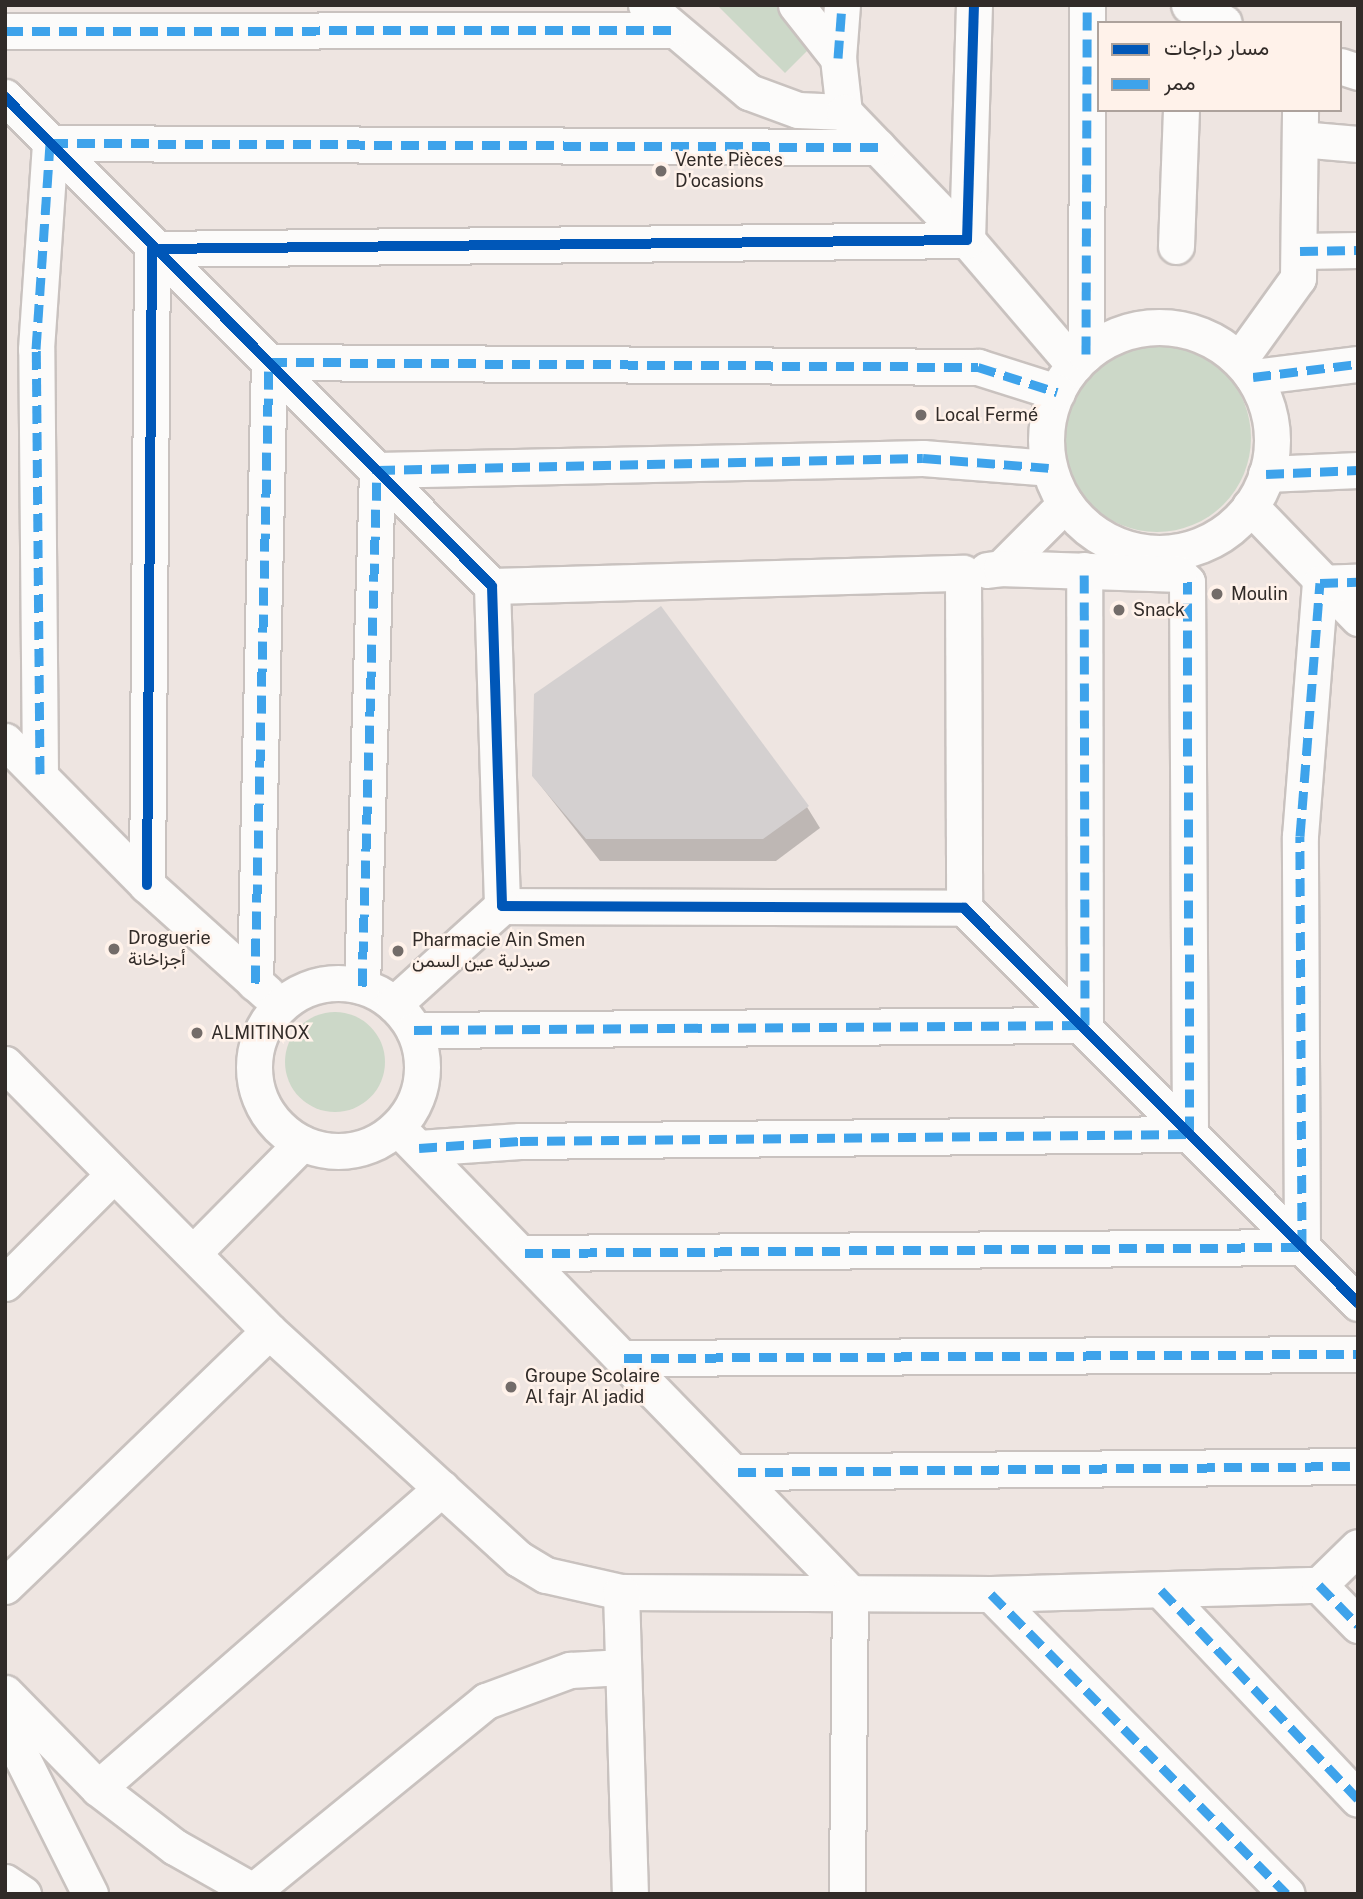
<!DOCTYPE html>
<html>
<head>
<meta charset="utf-8">
<style>
	body { margin:0 }
	#map { position:relative; width:1363px; height:1899px; overflow:hidden; background:#eee5e1; font-family:"Public Sans",Vazirmatn,sans-serif }
	div>[style] { position:absolute }
	.green>* { inset:0; background:#ccd8c8 }
	.round { border-radius:50% }
	.shadow>* { inset:0; background:#0003 }
	.building>* { inset:0; background:#d4d0d0 }
	.roads { filter:drop-shadow(2px 0 #c9c2bf) drop-shadow(-2px 0 #c9c2bf) drop-shadow(0 2px #c9c2bf) drop-shadow(0 -2px #c9c2bf) }
	.minor>* { height:35px; margin:-17.5px; padding:0 17.5px; transform-origin:17.5px; border-radius:17.5px; background:#fcfbfa }
	.minor>.ring { margin:-17.5px; padding:0; box-sizing:content-box; background:none; border:35px solid #fcfbfa; border-radius:50% }
	.quiet>* { height:9px; margin-top:-4.5px; transform-origin:0; background:repeating-linear-gradient(90deg,#3ea3eb 0 18px,transparent 0 27px) }
	.cycleway>* { height:10px; margin:-5px; padding:0 5px; transform-origin:5px; border-radius:5px; background:#0057b8 }
	.dots>* { width:19px; height:19px; translate:-50% -50%; box-sizing:border-box; border:4px solid #fff2ea; border-radius:50% }
	span { translate:-50% -50%; white-space:nowrap; text-align:center; line-height:1.15; -webkit-text-stroke:5px #fff2ea; paint-order:stroke }
	.poi-label { font-size:18px; color:#312b28 }
	.left { translate:0 -50%; text-align:left }
	.frame { position:absolute; inset:0; border:7px solid #312b28; pointer-events:none }
	.legend { position:absolute; left:1097px; top:21px; width:245px; height:91px; box-sizing:border-box; background:#fff2ea; border:2px solid #ada29c; margin:0; padding:9px 12px; list-style:none; font-size:21px; color:#312b28 }
	.legend li { display:flex; align-items:center; gap:14px; height:35px }
	.legend b { width:35px; border:2px solid #ada29c }
</style>
</head>
<body>
<div id="map">
	<div class="green">
		<i style="clip-path:polygon(717px 5px,783px 5px,818px 40px,785px 73px)"></i>
		<i class="round" style="left:1063px;top:344px;width:188px;height:188px"></i>
		<i class="round" style="left:285px;top:1012px;width:100px;height:100px"></i>
	</div>
	<div class="shadow">
		<i style="clip-path:polygon(533px 776px,807px 807px,820px 828px,776px 861px,600px 861px)"></i>
	</div>
	<div class="building">
		<i style="clip-path:polygon(661px 606px,809px 806px,763px 839px,586px 839px,532px 776px,534px 694px)"></i>
	</div>
	<div class="roads">
		<div class="minor">
			<i style="left:646px;top:5px;width:135px;rotate:40.2deg"></i>
			<i style="left:749px;top:92px;width:52px;rotate:20.2deg"></i>
			<i style="left:798px;top:110px;width:46px;rotate:2.5deg"></i>
			<i style="left:796px;top:5px;width:68px;rotate:51.6deg"></i>
			<i style="left:838px;top:58px;width:54px;rotate:83.7deg"></i>
			<i style="left:844px;top:112px;width:178px;rotate:46.1deg"></i>
			<i style="left:967px;top:240px;width:165px;rotate:49.4deg"></i>
			<i style="left:1189px;top:5px;width:39px;rotate:27deg"></i>
			<i style="left:5px;top:31px;width:667px;rotate:-0.09deg"></i>
			<i style="left:838px;top:58px;width:53px;rotate:-85.7deg"></i>
			<i style="left:1340px;top:66px;width:19px;rotate:18deg"></i>
			<i style="left:5px;top:97px;width:690px;rotate:45.12deg"></i>
			<i style="left:492px;top:586px;width:320px;rotate:88.2deg"></i>
			<i style="left:502px;top:906px;width:462px;rotate:0.2deg"></i>
			<i style="left:964px;top:908px;width:558px;rotate:45.07deg"></i>
			<i style="left:1300px;top:139px;width:58px;rotate:4.9deg"></i>
			<i style="left:1176px;top:246px;width:136px;rotate:-87.9deg"></i>
			<i style="left:1300px;top:251px;width:58px;rotate:-1deg"></i>
			<i class="ring" style="left:1046px;top:327px;width:191px;height:191px"></i>
			<i style="left:1086px;top:354px;width:349px;rotate:-89.8deg"></i>
			<i style="left:1239px;top:360px;width:101px;rotate:-54.3deg"></i>
			<i style="left:1298px;top:278px;width:168px;rotate:-89.3deg"></i>
			<i style="left:1253px;top:377px;width:106px;rotate:-7.1deg"></i>
			<i style="left:1266px;top:474px;width:92px;rotate:-2.5deg"></i>
			<i style="left:1250px;top:506px;width:156px;rotate:46deg"></i>
			<i style="left:987px;top:570px;width:14px;rotate:-8deg"></i>
			<i style="left:1001px;top:568px;width:91px;rotate:-45deg"></i>
			<i style="left:492px;top:586px;width:471px;rotate:-1.6deg"></i>
			<i style="left:963px;top:573px;width:335px;rotate:89.8deg"></i>
			<i style="left:5px;top:741px;width:202px;rotate:45.4deg"></i>
			<i style="left:147px;top:885px;width:161px;rotate:42deg"></i>
			<i style="left:40px;top:774px;width:425px;rotate:-90.5deg"></i>
			<i style="left:36px;top:349px;width:206px;rotate:-86.1deg"></i>
			<i style="left:50px;top:143px;width:828px;rotate:0.28deg"></i>
			<i style="left:147px;top:885px;width:636px;rotate:-89.55deg"></i>
			<i style="left:152px;top:249px;width:815px;rotate:-0.63deg"></i>
			<i style="left:967px;top:240px;width:235px;rotate:-88.3deg"></i>
			<i class="ring" style="left:254px;top:983px;width:133px;height:133px"></i>
			<i style="left:255px;top:983px;width:621px;rotate:-88.71deg"></i>
			<i style="left:269px;top:362px;width:709px;rotate:0.4deg"></i>
			<i style="left:978px;top:367px;width:83px;rotate:17.6deg"></i>
			<i style="left:362px;top:986px;width:516px;rotate:-88.33deg"></i>
			<i style="left:377px;top:470px;width:546px;rotate:-1.26deg"></i>
			<i style="left:923px;top:458px;width:126px;rotate:4.5deg"></i>
			<i style="left:394px;top:1004px;width:146px;rotate:-42.2deg"></i>
			<i style="left:414px;top:1030px;width:671px;rotate:-0.43deg"></i>
			<i style="left:1085px;top:1025px;width:455px;rotate:-90.1deg"></i>
			<i style="left:5px;top:1064px;width:375px;rotate:45.3deg"></i>
			<i style="left:269px;top:1331px;width:338px;rotate:42.4deg"></i>
			<i style="left:519px;top:1559px;width:31px;rotate:31deg"></i>
			<i style="left:546px;top:1575px;width:77px;rotate:12.8deg"></i>
			<i style="left:621px;top:1592px;width:370px;rotate:0.3deg"></i>
			<i style="left:991px;top:1594px;width:328px;rotate:-1.6deg"></i>
			<i style="left:1319px;top:1585px;width:54px;rotate:-44.3deg"></i>
			<i style="left:397px;top:1127px;width:650px;rotate:45.81deg"></i>
			<i style="left:850px;top:1593px;width:301px;rotate:90.6deg"></i>
			<i style="left:419px;top:1148px;width:101px;rotate:-4deg"></i>
			<i style="left:520px;top:1141px;width:670px;rotate:-0.6deg"></i>
			<i style="left:1190px;top:1134px;width:552px;rotate:-90.31deg"></i>
			<i style="left:1187px;top:582px;width:11px;rotate:-135deg"></i>
			<i style="left:1179px;top:574px;width:178px;rotate:-178.1deg"></i>
			<i style="left:194px;top:1252px;width:153px;rotate:-45.3deg"></i>
			<i style="left:525px;top:1253px;width:777px;rotate:-0.44deg"></i>
			<i style="left:1302px;top:1247px;width:411px;rotate:-90.3deg"></i>
			<i style="left:1300px;top:836px;width:254px;rotate:-85.5deg"></i>
			<i style="left:1320px;top:583px;width:38px;rotate:-2deg"></i>
			<i style="left:5px;top:1283px;width:154px;rotate:-45deg"></i>
			<i style="left:624px;top:1358px;width:734px;rotate:-0.31deg"></i>
			<i style="left:738px;top:1472px;width:620px;rotate:-0.55deg"></i>
			<i style="left:1319px;top:1585px;width:56px;rotate:45.7deg"></i>
			<i style="left:5px;top:1586px;width:367px;rotate:-44deg"></i>
			<i style="left:1161px;top:1590px;width:287px;rotate:46.7deg"></i>
			<i style="left:621px;top:1592px;width:302px;rotate:88.3deg"></i>
			<i style="left:991px;top:1594px;width:421px;rotate:45.4deg"></i>
			<i style="left:5px;top:1693px;width:133px;rotate:45.6deg"></i>
			<i style="left:98px;top:1788px;width:97px;rotate:37.5deg"></i>
			<i style="left:175px;top:1847px;width:95px;rotate:29.5deg"></i>
			<i style="left:5px;top:1724px;width:190px;rotate:63.4deg"></i>
			<i style="left:98px;top:1788px;width:456px;rotate:-41.1deg"></i>
			<i style="left:5px;top:1882px;width:22px;rotate:34deg"></i>
			<i style="left:253px;top:1891px;width:301px;rotate:-39.2deg"></i>
			<i style="left:486px;top:1701px;width:90px;rotate:-20.3deg"></i>
			<i style="left:570px;top:1670px;width:53px;rotate:-3.2deg"></i>
		</div>
	</div>
	<div class="quiet">
		<i style="left:5px;top:31px;width:667px;rotate:-0.09deg"></i>
		<i style="left:838px;top:58px;width:53px;rotate:-85.7deg"></i>
		<i style="left:1300px;top:251px;width:58px;rotate:-1deg"></i>
		<i style="left:1086px;top:354px;width:349px;rotate:-89.8deg"></i>
		<i style="left:1253px;top:377px;width:106px;rotate:-7.1deg"></i>
		<i style="left:1266px;top:474px;width:92px;rotate:-2.5deg"></i>
		<i style="left:40px;top:774px;width:425px;rotate:-90.5deg"></i>
		<i style="left:36px;top:349px;width:206px;rotate:-86.1deg"></i>
		<i style="left:50px;top:143px;width:828px;rotate:0.28deg"></i>
		<i style="left:255px;top:983px;width:621px;rotate:-88.71deg"></i>
		<i style="left:269px;top:362px;width:709px;rotate:0.4deg"></i>
		<i style="left:978px;top:367px;width:83px;rotate:17.6deg"></i>
		<i style="left:362px;top:986px;width:516px;rotate:-88.33deg"></i>
		<i style="left:377px;top:470px;width:546px;rotate:-1.26deg"></i>
		<i style="left:923px;top:458px;width:126px;rotate:4.5deg"></i>
		<i style="left:414px;top:1030px;width:671px;rotate:-0.43deg"></i>
		<i style="left:1085px;top:1025px;width:455px;rotate:-90.1deg"></i>
		<i style="left:419px;top:1148px;width:101px;rotate:-4deg"></i>
		<i style="left:520px;top:1141px;width:670px;rotate:-0.6deg"></i>
		<i style="left:1190px;top:1134px;width:552px;rotate:-90.31deg"></i>
		<i style="left:525px;top:1253px;width:777px;rotate:-0.44deg"></i>
		<i style="left:1302px;top:1247px;width:411px;rotate:-90.3deg"></i>
		<i style="left:1300px;top:836px;width:254px;rotate:-85.5deg"></i>
		<i style="left:1320px;top:583px;width:38px;rotate:-2deg"></i>
		<i style="left:624px;top:1358px;width:734px;rotate:-0.31deg"></i>
		<i style="left:738px;top:1472px;width:620px;rotate:-0.55deg"></i>
		<i style="left:1319px;top:1585px;width:56px;rotate:45.7deg"></i>
		<i style="left:1161px;top:1590px;width:287px;rotate:46.7deg"></i>
		<i style="left:991px;top:1594px;width:421px;rotate:45.4deg"></i>
	</div>
	<div class="cycleway">
		<i style="left:5px;top:97px;width:690px;rotate:45.12deg"></i>
		<i style="left:492px;top:586px;width:320px;rotate:88.2deg"></i>
		<i style="left:502px;top:906px;width:462px;rotate:0.2deg"></i>
		<i style="left:964px;top:908px;width:558px;rotate:45.07deg"></i>
		<i style="left:147px;top:885px;width:636px;rotate:-89.55deg"></i>
		<i style="left:152px;top:249px;width:815px;rotate:-0.63deg"></i>
		<i style="left:967px;top:240px;width:235px;rotate:-88.3deg"></i>
	</div>
	<div class="dots">
		<i style="left:661px;top:171px;background:#736c69"></i>
		<i style="left:921px;top:415px;background:#736c69"></i>
		<i style="left:1217px;top:594px;background:#736c69"></i>
		<i style="left:1119px;top:610px;background:#736c69"></i>
		<i style="left:114px;top:949px;background:#736c69"></i>
		<i style="left:398px;top:951px;background:#736c69"></i>
		<i style="left:197px;top:1033px;background:#736c69"></i>
		<i style="left:511px;top:1387px;background:#736c69"></i>
	</div>
	<div class="poi-label">
		<span class="left" style="left:675px;top:171px">Vente Pièces<br>D'ocasions</span>
		<span class="left" style="left:935px;top:415px">Local Fermé</span>
		<span class="left" style="left:1231px;top:594px">Moulin</span>
		<span class="left" style="left:1133px;top:610px">Snack</span>
		<span class="left" style="left:128px;top:949px">Droguerie<br>أجزاخانة</span>
		<span class="left" style="left:412px;top:951px">Pharmacie Ain Smen<br>صيدلية عين السمن</span>
		<span class="left" style="left:211px;top:1033px">ALMITINOX</span>
		<span class="left" style="left:525px;top:1387px">Groupe Scolaire<br>Al fajr Al jadid</span>
	</div>
	<div class="frame"></div>
	<ul class="legend">
	<li><b style="height:9px;background:#0057b8"></b>مسار دراجات</li>
	<li><b style="height:9px;background:#3ea3eb"></b>ممر</li>
	</ul>
</div>
</body>
</html>
